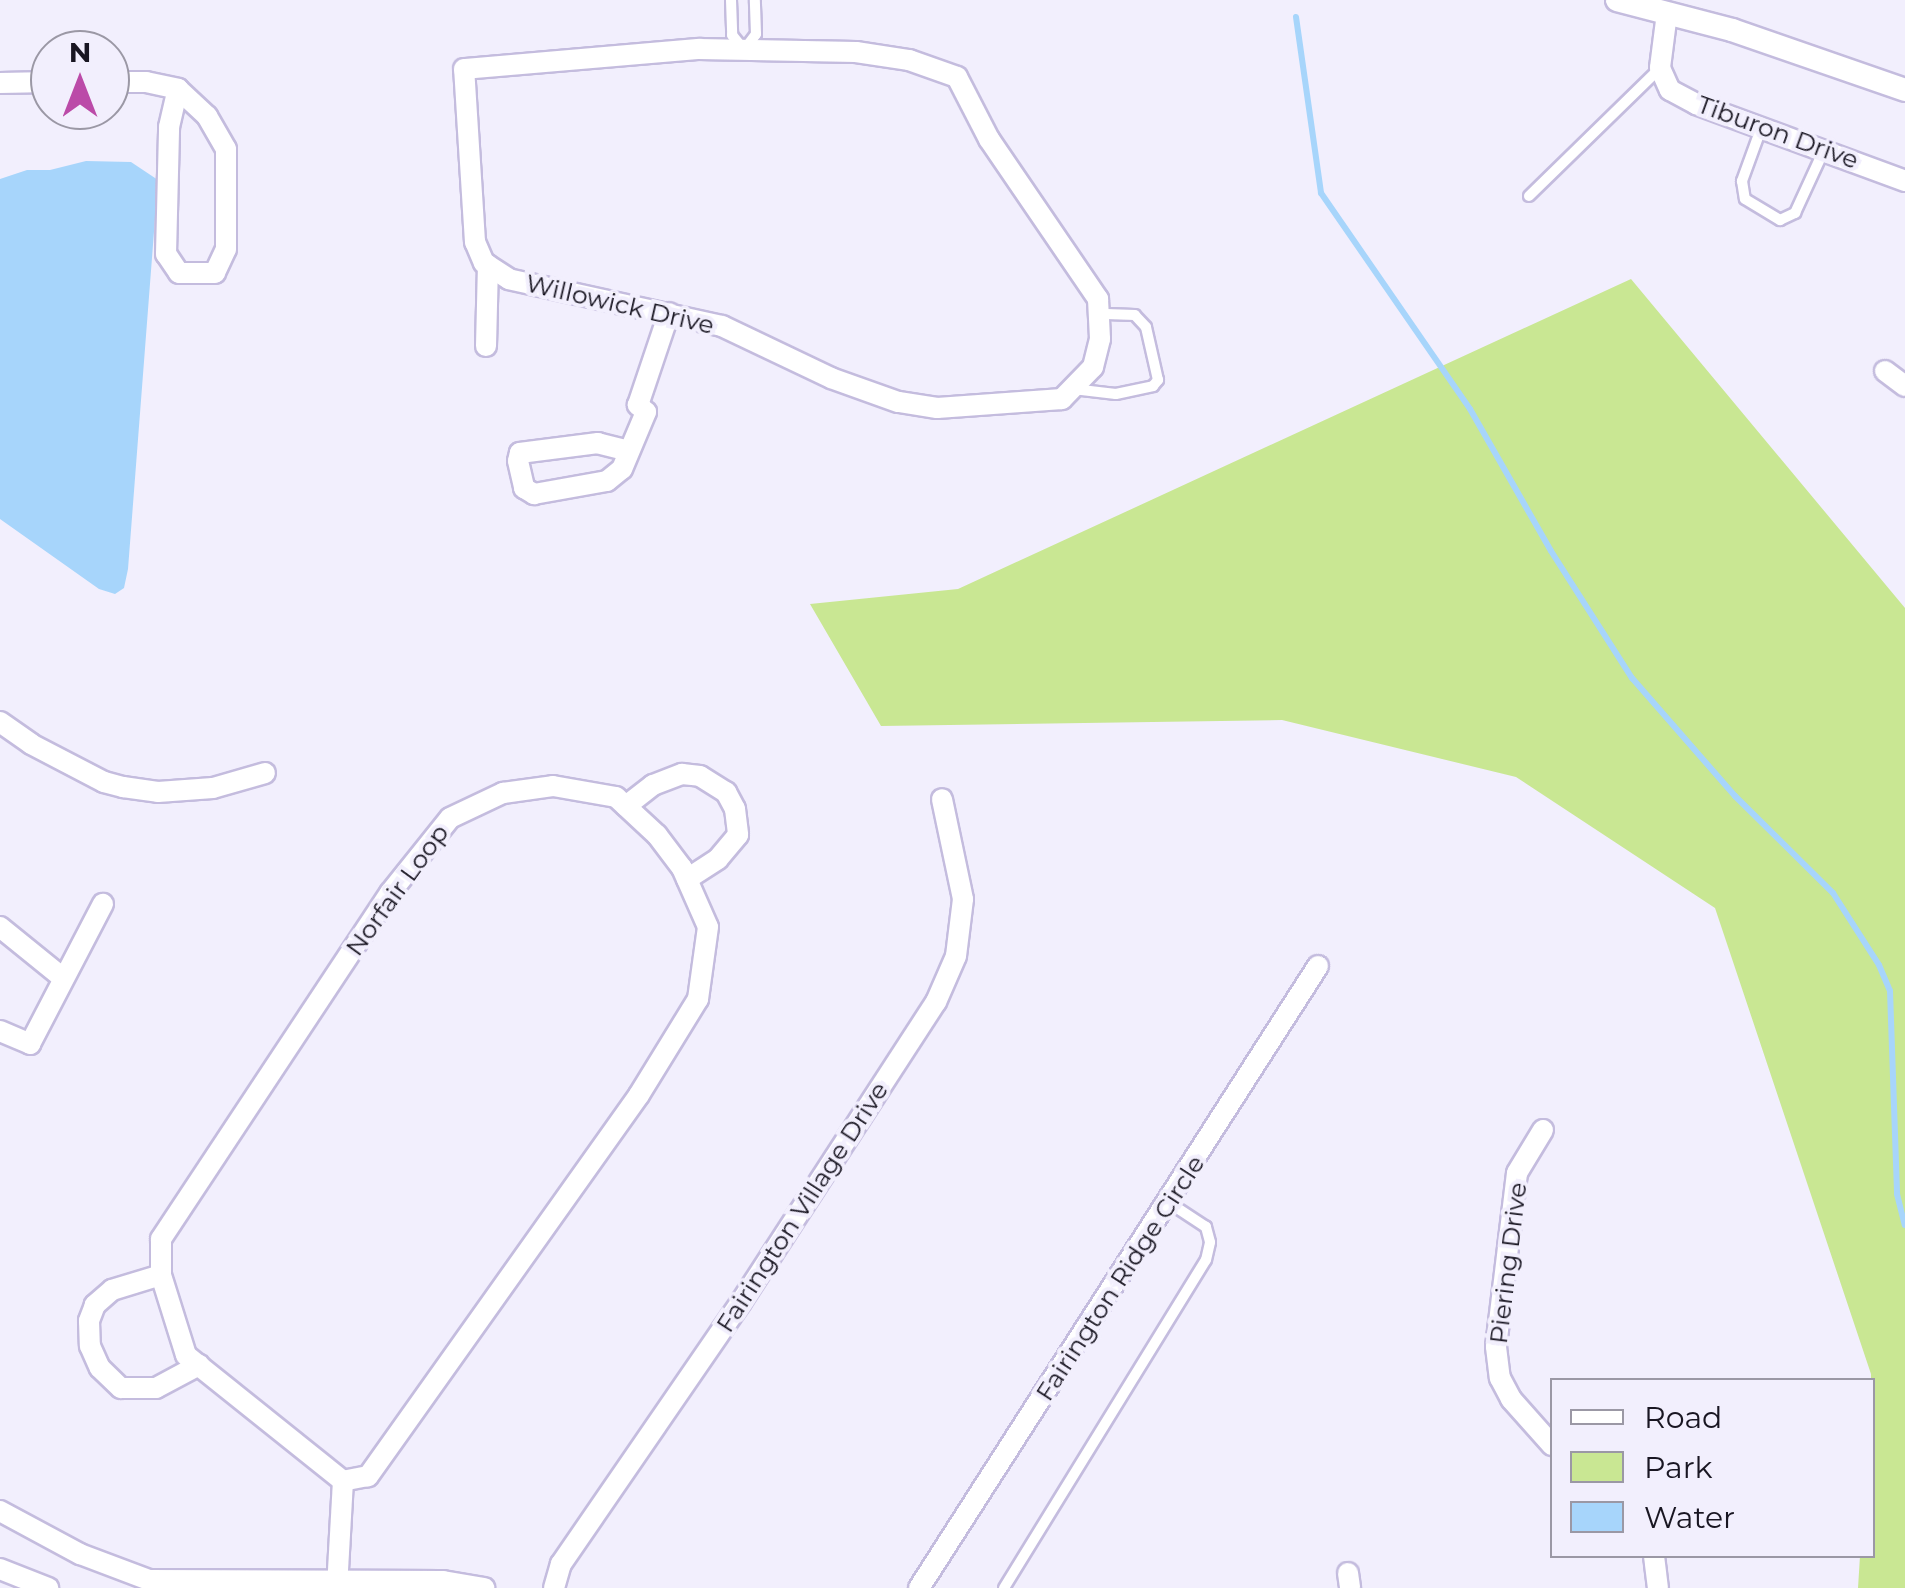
<!DOCTYPE html>
<html>
<head>
<meta charset="utf-8">
<style>
	body { margin:0 }
	#map { position:relative; width:1905px; height:1588px; overflow:hidden; background:#f2effd; font-family:Montserrat,sans-serif }
	div>[style] { position:absolute }
	.green>* { inset:0; background:#c9e793 }
	.water>* { inset:0; background:#a7d5fb }
	.stream>* { height:6px; margin:-3px; padding:0 3px; transform-origin:3px; border-radius:3px; background:#a7d5fb }
	.roads { filter:drop-shadow(2px 0 #c4bcde) drop-shadow(-2px 0 #c4bcde) drop-shadow(0 2px #c4bcde) drop-shadow(0 -2px #c4bcde) }
	.service>* { height:10px; margin:-5px; padding:0 5px; transform-origin:5px; border-radius:5px; background:#fff }
	.minor>* { height:20px; margin:-10px; padding:0 10px; transform-origin:10px; border-radius:10px; background:#fff }
	.tertiary>* { height:22px; margin:-11px; padding:0 11px; transform-origin:11px; border-radius:11px; background:#fff }
	span { translate:-50% -50%; white-space:nowrap; text-align:center; line-height:1.15; -webkit-text-stroke:8px #f2effd; paint-order:stroke }
	.street-label { font-size:25px; color:#191622 }
	.legend { position:absolute; left:1550px; top:1378px; width:325px; height:180px; box-sizing:border-box; background:#f2effd; border:2px solid #9b98a5; margin:0; padding:12px 18px; list-style:none; font-size:30px; color:#191622 }
	.legend li { display:flex; align-items:center; gap:20px; height:50px }
	.legend b { width:50px; border:2px solid #9b98a5 }
	.north { position:absolute; left:30px; top:30px; width:100px; height:100px; box-sizing:border-box; background:#f2effd; border:2px solid #9b98a5; border-radius:50%; rotate:0deg; font-size:28px; font-weight:700; line-height:40px; text-align:center; color:#191622 }
	.north::after { content:''; display:block; margin:auto; width:35px; height:45px; background:#bb4ba8; clip-path:polygon(50% 0,100% 100%,50% 72%,0 100%) }
</style>
</head>
<body>
<div id="map">
	<div class="green">
		<i style="clip-path:polygon(1631px 279px,1905px 608px,1905px 1588px,1858px 1588px,1860px 1556px,1872px 1556px,1871px 1374px,1715px 908px,1516px 777px,1282px 720px,881px 726px,810px 604px,958px 589px)"></i>
	</div>
	<div class="water">
		<i style="clip-path:polygon(86px 161px,131px 162px,158px 180px,128px 569px,124px 588px,115px 594px,99px 589px,0 519px,0 179px,27px 170px,50px 170px)"></i>
	</div>
	<div class="stream">
		<i style="left:1296px;top:17px;width:178px;rotate:81.9deg"></i>
		<i style="left:1321px;top:193px;width:262px;rotate:55.4deg"></i>
		<i style="left:1470px;top:409px;width:163px;rotate:60.3deg"></i>
		<i style="left:1551px;top:551px;width:151px;rotate:57.5deg"></i>
		<i style="left:1632px;top:678px;width:157px;rotate:48.9deg"></i>
		<i style="left:1735px;top:796px;width:138px;rotate:44.7deg"></i>
		<i style="left:1833px;top:893px;width:85px;rotate:57.4deg"></i>
		<i style="left:1879px;top:965px;width:28px;rotate:67deg"></i>
		<i style="left:1890px;top:991px;width:203px;rotate:88deg"></i>
		<i style="left:1897px;top:1194px;width:32px;rotate:76deg"></i>
	</div>
	<div class="roads">
		<div class="service">
			<i style="left:731px;top:0;width:35px;rotate:88deg"></i>
			<i style="left:732px;top:35px;width:19px;rotate:51deg"></i>
			<i style="left:744px;top:50px;width:20px;rotate:-53deg"></i>
			<i style="left:756px;top:34px;width:34px;rotate:-92deg"></i>
			<i style="left:1762px;top:126px;width:59px;rotate:110deg"></i>
			<i style="left:1742px;top:181px;width:18px;rotate:81deg"></i>
			<i style="left:1745px;top:199px;width:41px;rotate:31deg"></i>
			<i style="left:1780px;top:220px;width:17px;rotate:-25deg"></i>
			<i style="left:1795px;top:213px;width:69px;rotate:-65.3deg"></i>
			<i style="left:1529px;top:196px;width:182px;rotate:-44.3deg"></i>
			<i style="left:1073px;top:389px;width:43px;rotate:6.6deg"></i>
			<i style="left:1116px;top:394px;width:38px;rotate:-12deg"></i>
			<i style="left:1153px;top:386px;width:8px;rotate:-50deg"></i>
			<i style="left:1158px;top:380px;width:54px;rotate:-102.8deg"></i>
			<i style="left:1146px;top:327px;width:16px;rotate:-133deg"></i>
			<i style="left:1135px;top:315px;width:36px;rotate:-178deg"></i>
			<i style="left:1004px;top:1588px;width:385px;rotate:-58.4deg"></i>
			<i style="left:1206px;top:1260px;width:18px;rotate:-77deg"></i>
			<i style="left:1210px;top:1242px;width:16px;rotate:-105deg"></i>
			<i style="left:1206px;top:1227px;width:45px;rotate:-146.7deg"></i>
		</div>
		<div class="minor">
			<i style="left:1667px;top:13px;width:55px;rotate:97.3deg"></i>
			<i style="left:1660px;top:68px;width:24px;rotate:66deg"></i>
			<i style="left:1670px;top:90px;width:30px;rotate:28deg"></i>
			<i style="left:1696px;top:104px;width:223px;rotate:20.2deg"></i>
			<i style="left:699px;top:49px;width:157px;rotate:1.1deg"></i>
			<i style="left:856px;top:52px;width:54px;rotate:8.6deg"></i>
			<i style="left:909px;top:60px;width:51px;rotate:19.5deg"></i>
			<i style="left:957px;top:77px;width:70px;rotate:62.7deg"></i>
			<i style="left:989px;top:139px;width:194px;rotate:55.7deg"></i>
			<i style="left:1098px;top:299px;width:40px;rotate:87.1deg"></i>
			<i style="left:1100px;top:339px;width:29px;rotate:104deg"></i>
			<i style="left:1093px;top:367px;width:45px;rotate:134.1deg"></i>
			<i style="left:1062px;top:399px;width:125px;rotate:175.9deg"></i>
			<i style="left:937px;top:408px;width:39px;rotate:-171deg"></i>
			<i style="left:898px;top:402px;width:71px;rotate:-160.3deg"></i>
			<i style="left:831px;top:378px;width:121px;rotate:-154.5deg"></i>
			<i style="left:722px;top:326px;width:218px;rotate:-167.6deg"></i>
			<i style="left:509px;top:279px;width:30px;rotate:-147deg"></i>
			<i style="left:484px;top:263px;width:23px;rotate:-113deg"></i>
			<i style="left:475px;top:242px;width:173px;rotate:-93.6deg"></i>
			<i style="left:464px;top:69px;width:236px;rotate:-4.9deg"></i>
			<i style="left:110px;top:82px;width:36px"></i>
			<i style="left:146px;top:82px;width:33px;rotate:12deg"></i>
			<i style="left:178px;top:89px;width:40px;rotate:43deg"></i>
			<i style="left:207px;top:116px;width:38px;rotate:60deg"></i>
			<i style="left:226px;top:149px;width:100px;rotate:90deg"></i>
			<i style="left:226px;top:249px;width:26px;rotate:115deg"></i>
			<i style="left:215px;top:273px;width:36px;rotate:180deg"></i>
			<i style="left:179px;top:273px;width:23px;rotate:-124deg"></i>
			<i style="left:166px;top:254px;width:127px;rotate:-88.6deg"></i>
			<i style="left:169px;top:127px;width:39px;rotate:-77deg"></i>
			<i style="left:0;top:83px;width:50px;rotate:-1.1deg"></i>
			<i style="left:486px;top:346px;width:81px;rotate:-88.6deg"></i>
			<i style="left:1885px;top:371px;width:25px;rotate:37deg"></i>
			<i style="left:629px;top:451px;width:32px;rotate:-166deg"></i>
			<i style="left:598px;top:443px;width:79px;rotate:172.7deg"></i>
			<i style="left:520px;top:453px;width:8px;rotate:104deg"></i>
			<i style="left:518px;top:461px;width:28px;rotate:77deg"></i>
			<i style="left:524px;top:488px;width:12px;rotate:31deg"></i>
			<i style="left:534px;top:494px;width:74px;rotate:-10.1deg"></i>
			<i style="left:607px;top:481px;width:19px;rotate:-39deg"></i>
			<i style="left:622px;top:469px;width:62px;rotate:-67.2deg"></i>
			<i style="left:646px;top:412px;width:11px;rotate:-139deg"></i>
			<i style="left:638px;top:405px;width:97px;rotate:-71.4deg"></i>
			<i style="left:0;top:722px;width:38px;rotate:35deg"></i>
			<i style="left:31px;top:744px;width:82px;rotate:27.5deg"></i>
			<i style="left:104px;top:782px;width:20px;rotate:15deg"></i>
			<i style="left:123px;top:787px;width:35px;rotate:8deg"></i>
			<i style="left:158px;top:792px;width:55px;rotate:-4.2deg"></i>
			<i style="left:213px;top:788px;width:54px;rotate:-16.1deg"></i>
			<i style="left:626px;top:806px;width:34px;rotate:-38deg"></i>
			<i style="left:653px;top:785px;width:31px;rotate:-21deg"></i>
			<i style="left:682px;top:774px;width:18px;rotate:6deg"></i>
			<i style="left:700px;top:776px;width:31px;rotate:32deg"></i>
			<i style="left:726px;top:792px;width:19px;rotate:62deg"></i>
			<i style="left:735px;top:809px;width:26px;rotate:83deg"></i>
			<i style="left:738px;top:835px;width:31px;rotate:130deg"></i>
			<i style="left:718px;top:859px;width:37px;rotate:147deg"></i>
			<i style="left:0;top:927px;width:81px;rotate:39deg"></i>
			<i style="left:0;top:1031px;width:33px;rotate:23deg"></i>
			<i style="left:30px;top:1044px;width:158px;rotate:-62.5deg"></i>
			<i style="left:1543px;top:1130px;width:50px;rotate:121.2deg"></i>
			<i style="left:1517px;top:1173px;width:175px;rotate:96.9deg"></i>
			<i style="left:1496px;top:1347px;width:31px;rotate:83deg"></i>
			<i style="left:1500px;top:1378px;width:24px;rotate:62deg"></i>
			<i style="left:1511px;top:1399px;width:62px;rotate:48.3deg"></i>
			<i style="left:161px;top:1275px;width:51px;rotate:163deg"></i>
			<i style="left:112px;top:1290px;width:23px;rotate:139deg"></i>
			<i style="left:95px;top:1305px;width:17px;rotate:111deg"></i>
			<i style="left:89px;top:1321px;width:25px;rotate:88deg"></i>
			<i style="left:90px;top:1346px;width:24px;rotate:66deg"></i>
			<i style="left:100px;top:1368px;width:29px;rotate:44deg"></i>
			<i style="left:121px;top:1388px;width:35px"></i>
			<i style="left:156px;top:1388px;width:49px;rotate:-28.1deg"></i>
			<i style="left:0;top:1511px;width:91px;rotate:28.3deg"></i>
			<i style="left:80px;top:1554px;width:74px;rotate:20.6deg"></i>
			<i style="left:149px;top:1580px;width:294px;rotate:0.2deg"></i>
			<i style="left:443px;top:1581px;width:42px;rotate:9.7deg"></i>
			<i style="left:1654px;top:1556px;width:32px;rotate:83deg"></i>
			<i style="left:0;top:1569px;width:52px;rotate:21.6deg"></i>
			<i style="left:1348px;top:1573px;width:15px;rotate:82deg"></i>
			<i style="left:337px;top:1588px;width:107px;rotate:-86.8deg"></i>
			<i style="left:343px;top:1481px;width:201px;rotate:-141.3deg"></i>
			<i style="left:186px;top:1355px;width:84px;rotate:-107.4deg"></i>
			<i style="left:161px;top:1275px;width:36px;rotate:-90deg"></i>
			<i style="left:161px;top:1239px;width:415px;rotate:-56.5deg"></i>
			<i style="left:390px;top:893px;width:96px;rotate:-51.3deg"></i>
			<i style="left:450px;top:818px;width:59px;rotate:-25.3deg"></i>
			<i style="left:503px;top:793px;width:50px;rotate:-8deg"></i>
			<i style="left:553px;top:786px;width:64px;rotate:9.9deg"></i>
			<i style="left:616px;top:797px;width:56px;rotate:42.8deg"></i>
			<i style="left:657px;top:835px;width:41px;rotate:52.9deg"></i>
			<i style="left:682px;top:868px;width:64px;rotate:66.2deg"></i>
			<i style="left:708px;top:927px;width:73px;rotate:97.9deg"></i>
			<i style="left:698px;top:999px;width:113px;rotate:121.6deg"></i>
			<i style="left:639px;top:1095px;width:468px;rotate:125.4deg"></i>
			<i style="left:368px;top:1476px;width:25px;rotate:169deg"></i>
			<i style="left:554px;top:1588px;width:25px;rotate:-74deg"></i>
			<i style="left:561px;top:1564px;width:318px;rotate:-55.5deg"></i>
			<i style="left:741px;top:1302px;width:358px;rotate:-57deg"></i>
			<i style="left:936px;top:1002px;width:50px;rotate:-66.5deg"></i>
			<i style="left:956px;top:956px;width:57px;rotate:-83deg"></i>
			<i style="left:963px;top:899px;width:102px;rotate:-101.9deg"></i>
			<i style="left:919px;top:1588px;width:739px;rotate:-57.32deg"></i>
		</div>
		<div class="tertiary">
			<i style="left:1617px;top:0;width:119px;rotate:14.6deg"></i>
			<i style="left:1732px;top:30px;width:183px;rotate:19.1deg"></i>
		</div>
	</div>
	<div class="street-label">
		<span style="left:1778px;top:132px;rotate:20deg">Tiburon Drive</span>
		<span style="left:620px;top:304px;rotate:13deg">Willowick Drive</span>
		<span style="left:397px;top:890px;rotate:-54deg">Norfair Loop</span>
		<span style="left:802px;top:1207px;rotate:-57deg">Fairington Village Drive</span>
		<span style="left:1508px;top:1263px;rotate:-83deg">Piering Drive</span>
		<span style="left:1120px;top:1278px;rotate:-57deg">Fairington Ridge Circle</span>
	</div>
	<ul class="legend">
	<li><b style="height:12px;background:#fff"></b>Road</li>
	<li><b style="height:28px;background:#c9e793"></b>Park</li>
	<li><b style="height:28px;background:#a7d5fb"></b>Water</li>
	</ul>
	<div class="north">N</div>
</div>
</body>
</html>
